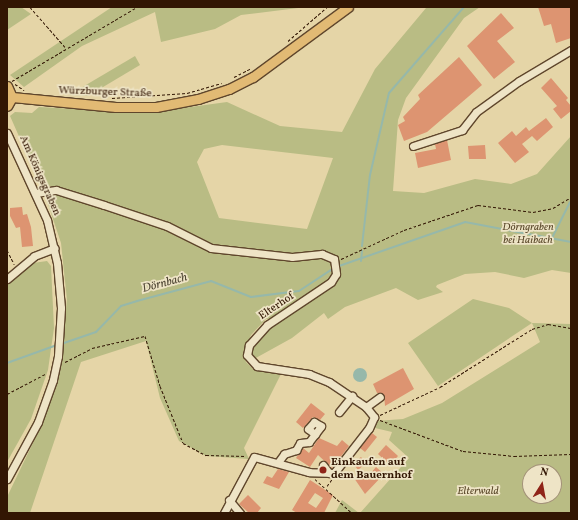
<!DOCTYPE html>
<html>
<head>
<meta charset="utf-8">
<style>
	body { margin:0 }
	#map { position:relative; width:578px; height:520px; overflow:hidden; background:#e5d5a7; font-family:Vollkorn,serif }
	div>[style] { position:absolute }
	.green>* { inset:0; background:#b9bc84 }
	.water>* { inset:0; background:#96b8aa }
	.round { border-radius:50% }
	.stream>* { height:2px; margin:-1px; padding:0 1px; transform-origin:1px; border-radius:1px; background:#96b8aa }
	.building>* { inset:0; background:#dd9471 }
	.path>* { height:1px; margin-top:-0.5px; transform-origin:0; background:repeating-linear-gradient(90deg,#321603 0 3px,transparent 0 5px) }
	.roads { filter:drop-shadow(1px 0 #5f462c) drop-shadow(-1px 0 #5f462c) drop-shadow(0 1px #5f462c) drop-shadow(0 -1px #5f462c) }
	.minor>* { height:7px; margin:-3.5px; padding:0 3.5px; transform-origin:3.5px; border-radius:3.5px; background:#eee4c6 }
	.major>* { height:9px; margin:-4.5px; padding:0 4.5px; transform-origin:4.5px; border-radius:4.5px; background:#e2ba74 }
	.dots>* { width:11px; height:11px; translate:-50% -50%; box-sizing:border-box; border:2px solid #eee4c6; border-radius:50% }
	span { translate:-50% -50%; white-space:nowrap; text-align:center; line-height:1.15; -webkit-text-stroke:3.5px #eee4c6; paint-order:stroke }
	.street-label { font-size:11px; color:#321603 }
	.park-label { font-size:11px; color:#5a482a; font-style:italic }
	.poi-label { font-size:11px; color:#321603; font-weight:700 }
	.left { translate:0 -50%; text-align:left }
	.water-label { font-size:12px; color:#504735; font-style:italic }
	.frame { position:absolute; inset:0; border:8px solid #321603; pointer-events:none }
	.north { position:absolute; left:522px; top:464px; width:40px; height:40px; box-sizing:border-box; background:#eee4c6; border:1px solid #a39278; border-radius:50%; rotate:11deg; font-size:11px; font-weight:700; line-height:16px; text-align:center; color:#321603 }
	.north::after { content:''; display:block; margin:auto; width:14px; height:18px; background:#8f2418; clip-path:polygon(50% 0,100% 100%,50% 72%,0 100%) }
</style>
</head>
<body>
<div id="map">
	<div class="green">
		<i style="clip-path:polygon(7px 7px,21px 7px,31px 14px,7px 30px)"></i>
		<i style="clip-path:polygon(112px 7px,306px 7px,241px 15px,215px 29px,161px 42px,155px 12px,82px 46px,24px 87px,10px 75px)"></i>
		<i style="clip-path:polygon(evenodd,480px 7px,464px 18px,406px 98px,398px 120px,393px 191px,424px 193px,475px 179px,511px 184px,537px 174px,571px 136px,571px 273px,552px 270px,524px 278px,495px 272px,465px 274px,437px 285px,436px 287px,443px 292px,418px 300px,396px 288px,345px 307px,328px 319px,324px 313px,292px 338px,254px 359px,250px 350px,256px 341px,273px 325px,290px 316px,266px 319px,251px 335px,244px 352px,246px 362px,254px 370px,281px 374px,244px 448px,249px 459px,206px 456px,179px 441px,160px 398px,146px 341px,81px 362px,30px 513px,7px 513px,7px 497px,43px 422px,57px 380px,67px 300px,61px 243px,47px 201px,57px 187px,44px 185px,37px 177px,10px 116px,15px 112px,32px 113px,39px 107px,147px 113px,227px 102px,280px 126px,342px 132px,375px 69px,426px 8px,480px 7px,222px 145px,333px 158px,307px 229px,219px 218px,197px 162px,204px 149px,222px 145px)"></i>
		<i style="clip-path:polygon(135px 56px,140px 65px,88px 96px,69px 95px)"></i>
		<i style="clip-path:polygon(47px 261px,51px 266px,54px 328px,48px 370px,31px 419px,7px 462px,7px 282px,19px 270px,33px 263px)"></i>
		<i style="clip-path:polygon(evenodd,473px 299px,509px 308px,532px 323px,571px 324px,571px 513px,360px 513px,409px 458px,389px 440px,392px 432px,375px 428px,376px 421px,403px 419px,442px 403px,540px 342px,532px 323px,438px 386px,408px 343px,473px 299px,530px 472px,554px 472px,554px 496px,530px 496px,530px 472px)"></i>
		<i style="clip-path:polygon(342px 500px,359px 513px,335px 513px)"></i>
	</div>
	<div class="water">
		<i class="round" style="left:353px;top:368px;width:14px;height:14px"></i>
	</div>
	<div class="stream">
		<i style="left:552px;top:238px;width:40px;rotate:-63.4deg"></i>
		<i style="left:362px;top:246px;width:71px;rotate:-83.6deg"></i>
		<i style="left:370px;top:175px;width:84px;rotate:-77deg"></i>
		<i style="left:389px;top:93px;width:114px;rotate:-48.9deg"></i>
		<i style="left:361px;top:261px;width:10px;rotate:-84deg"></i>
		<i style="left:339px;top:266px;width:133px;rotate:-19.2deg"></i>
		<i style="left:465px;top:222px;width:108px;rotate:10.7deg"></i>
		<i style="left:61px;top:344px;width:37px;rotate:-19deg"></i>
		<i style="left:96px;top:332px;width:36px;rotate:-46deg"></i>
		<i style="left:121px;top:306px;width:17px;rotate:-17deg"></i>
		<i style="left:137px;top:301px;width:77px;rotate:-15.1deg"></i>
		<i style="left:211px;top:281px;width:43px;rotate:21.8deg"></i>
		<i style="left:251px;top:297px;width:48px;rotate:-7.1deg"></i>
		<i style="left:299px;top:291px;width:42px;rotate:-33.3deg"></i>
		<i style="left:7px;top:363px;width:53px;rotate:-19.8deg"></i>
	</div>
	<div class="building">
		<i style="clip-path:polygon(538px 7px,571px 7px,571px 38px,556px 43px,551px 24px,544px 26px)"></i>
		<i style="clip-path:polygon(501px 13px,514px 28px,497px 41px,515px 62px,494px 79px,467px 46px)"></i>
		<i style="clip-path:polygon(459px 57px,482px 85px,427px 132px,404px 141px,398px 125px,405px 121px,403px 117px,420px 99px,418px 95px)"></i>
		<i style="clip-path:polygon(551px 78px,568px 98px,566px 100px,571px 106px,571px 111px,561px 119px,553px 109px,557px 106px,541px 88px)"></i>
		<i style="clip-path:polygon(546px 118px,553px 127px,537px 141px,532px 136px,522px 144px,529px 152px,515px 163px,498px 143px,512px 131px,516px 136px,526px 127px,529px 131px)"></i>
		<i style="clip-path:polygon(447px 140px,451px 160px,418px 168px,415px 153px,436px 149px,435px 144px)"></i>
		<i style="clip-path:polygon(485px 145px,486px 159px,469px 159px,468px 146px)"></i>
		<i style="clip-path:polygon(22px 207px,23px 215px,27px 214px,31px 227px,33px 246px,22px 247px,20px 227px,16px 228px,10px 216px,10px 208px)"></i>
		<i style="clip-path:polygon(403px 368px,414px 389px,385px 406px,384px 394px,377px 393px,373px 384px)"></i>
		<i style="clip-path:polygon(311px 403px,325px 414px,320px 420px,313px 417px,303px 428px,296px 422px)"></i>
		<i style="clip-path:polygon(372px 433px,377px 437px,365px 452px,360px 448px)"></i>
		<i style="clip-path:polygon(319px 438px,337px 446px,342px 440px,349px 446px,332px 468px,318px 455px,310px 467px,296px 458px,303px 448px,309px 453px)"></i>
		<i style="clip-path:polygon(386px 445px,398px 456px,390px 465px,378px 454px)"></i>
		<i style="clip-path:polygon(361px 457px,366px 463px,358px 470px,353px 463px)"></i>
		<i style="clip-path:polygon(376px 467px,384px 474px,365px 494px,354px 478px,360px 474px,365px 480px)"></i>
		<i style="clip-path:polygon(278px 469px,289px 472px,279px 489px,263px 483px,267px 476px,272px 478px)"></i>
		<i style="clip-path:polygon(evenodd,310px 480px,333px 495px,324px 513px,297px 513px,292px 510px,310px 480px,315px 493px,323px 498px,316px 508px,308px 503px,315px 493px)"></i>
		<i style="clip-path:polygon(248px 495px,261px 508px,257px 513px,249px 513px,239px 504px)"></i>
	</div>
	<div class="path">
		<i style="left:30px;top:7px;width:53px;rotate:48.8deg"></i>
		<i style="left:288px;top:41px;width:52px;rotate:-41.1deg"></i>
		<i style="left:234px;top:77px;width:20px;rotate:-27deg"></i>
		<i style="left:12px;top:81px;width:145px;rotate:-30.6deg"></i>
		<i style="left:15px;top:84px;width:11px;rotate:34deg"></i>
		<i style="left:112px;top:98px;width:75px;rotate:-3.8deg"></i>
		<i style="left:187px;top:93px;width:36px;rotate:-16deg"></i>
		<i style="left:7px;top:250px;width:16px;rotate:63deg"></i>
		<i style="left:341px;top:259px;width:69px;rotate:-24.7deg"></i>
		<i style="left:404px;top:230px;width:78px;rotate:-18.7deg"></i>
		<i style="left:478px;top:205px;width:55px;rotate:7.3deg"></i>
		<i style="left:533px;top:212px;width:20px;rotate:-11deg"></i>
		<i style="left:553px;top:208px;width:21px;rotate:-31deg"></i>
		<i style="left:65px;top:362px;width:30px;rotate:-27deg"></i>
		<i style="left:92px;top:348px;width:54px;rotate:-12.8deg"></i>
		<i style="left:145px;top:336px;width:52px;rotate:73.3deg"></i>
		<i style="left:160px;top:386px;width:61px;rotate:68deg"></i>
		<i style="left:183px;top:443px;width:26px;rotate:28deg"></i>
		<i style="left:206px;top:455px;width:40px;rotate:1.4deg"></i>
		<i style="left:7px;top:394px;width:45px;rotate:-27.7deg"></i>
		<i style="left:380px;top:415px;width:66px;rotate:-25deg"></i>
		<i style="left:440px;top:387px;width:109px;rotate:-32.2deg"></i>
		<i style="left:532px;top:329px;width:17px;rotate:-17deg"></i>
		<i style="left:548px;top:324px;width:23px;rotate:10deg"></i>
		<i style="left:380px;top:420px;width:89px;rotate:20.5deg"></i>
		<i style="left:463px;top:451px;width:51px;rotate:5.6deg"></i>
		<i style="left:514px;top:456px;width:57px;rotate:-2deg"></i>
		<i style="left:315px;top:479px;width:50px;rotate:42.6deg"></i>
		<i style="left:327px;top:486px;width:9px;rotate:-54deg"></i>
	</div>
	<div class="roads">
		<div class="minor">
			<i style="left:7px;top:133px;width:96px;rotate:65.3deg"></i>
			<i style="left:47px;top:220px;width:44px;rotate:76.9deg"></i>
			<i style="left:57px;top:263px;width:45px;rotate:84.9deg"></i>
			<i style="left:61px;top:308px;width:48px;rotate:93.6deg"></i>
			<i style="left:58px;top:356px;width:25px;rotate:102deg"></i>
			<i style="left:53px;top:380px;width:45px;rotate:109.7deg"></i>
			<i style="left:38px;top:422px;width:65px;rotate:118.5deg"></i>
			<i style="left:413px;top:146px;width:52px;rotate:-18.1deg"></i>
			<i style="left:462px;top:130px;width:23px;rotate:-52deg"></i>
			<i style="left:476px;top:112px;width:53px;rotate:-35.8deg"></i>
			<i style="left:519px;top:81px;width:61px;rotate:-30.8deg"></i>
			<i style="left:36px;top:193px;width:20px;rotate:-9deg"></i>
			<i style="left:56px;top:190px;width:50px;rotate:17.4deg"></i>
			<i style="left:104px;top:205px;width:66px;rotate:18.4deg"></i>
			<i style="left:167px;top:226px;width:49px;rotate:26.6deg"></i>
			<i style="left:211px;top:248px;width:81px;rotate:6.3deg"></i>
			<i style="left:292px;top:257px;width:30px;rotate:-6deg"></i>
			<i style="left:322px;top:254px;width:13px;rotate:23deg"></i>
			<i style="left:334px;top:259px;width:15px;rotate:82deg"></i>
			<i style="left:336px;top:274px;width:9px;rotate:122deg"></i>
			<i style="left:331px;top:282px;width:77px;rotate:146.1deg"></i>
			<i style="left:267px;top:325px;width:27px;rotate:132deg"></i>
			<i style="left:249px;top:345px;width:10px;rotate:101deg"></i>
			<i style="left:247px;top:355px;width:15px;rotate:48deg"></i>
			<i style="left:257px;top:366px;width:53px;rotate:8.7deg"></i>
			<i style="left:309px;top:374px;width:22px;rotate:22deg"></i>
			<i style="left:329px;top:382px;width:45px;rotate:34deg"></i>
			<i style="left:366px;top:407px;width:13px;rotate:51deg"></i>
			<i style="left:374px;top:417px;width:12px;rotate:114deg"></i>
			<i style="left:369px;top:428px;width:57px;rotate:127.9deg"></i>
			<i style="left:334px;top:473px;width:25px;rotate:-178deg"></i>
			<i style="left:309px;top:472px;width:57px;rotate:-164.7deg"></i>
			<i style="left:254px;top:457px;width:64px;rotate:118.2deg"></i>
			<i style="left:7px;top:279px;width:35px;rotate:-40deg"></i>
			<i style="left:34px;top:256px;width:22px;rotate:-21deg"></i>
			<i style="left:366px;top:407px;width:17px;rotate:-36deg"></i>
			<i style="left:339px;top:412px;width:21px;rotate:-51deg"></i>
			<i style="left:279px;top:461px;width:9px;rotate:-54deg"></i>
			<i style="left:284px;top:454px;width:13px;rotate:-18deg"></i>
			<i style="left:296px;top:450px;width:8px;rotate:-60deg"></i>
			<i style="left:300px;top:443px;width:9px;rotate:-6deg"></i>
			<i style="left:309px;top:442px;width:20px;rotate:-53deg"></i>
			<i style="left:321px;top:426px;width:8px;rotate:-150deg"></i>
			<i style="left:314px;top:422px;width:9px;rotate:131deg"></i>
			<i style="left:308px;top:429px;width:9px;rotate:36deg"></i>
			<i style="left:323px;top:465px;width:10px;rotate:53deg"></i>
			<i style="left:229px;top:500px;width:17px;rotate:50deg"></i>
		</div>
		<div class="major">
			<i style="left:7px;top:86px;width:12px;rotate:66deg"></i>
			<i style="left:12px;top:97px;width:10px;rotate:119deg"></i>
			<i style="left:12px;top:97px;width:104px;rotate:5.5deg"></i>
			<i style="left:116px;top:107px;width:40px"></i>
			<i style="left:156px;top:107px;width:43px;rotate:-10.8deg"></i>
			<i style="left:198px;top:99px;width:33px;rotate:-18deg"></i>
			<i style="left:229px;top:89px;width:27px;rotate:-27deg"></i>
			<i style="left:253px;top:77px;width:118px;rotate:-36.4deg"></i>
		</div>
	</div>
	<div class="dots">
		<i style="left:323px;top:470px;background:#8f2418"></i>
	</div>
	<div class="street-label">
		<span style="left:105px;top:93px;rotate:2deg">Würzburger Straße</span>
		<span style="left:39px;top:176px;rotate:66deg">Am Königsgraben</span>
		<span style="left:277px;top:307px;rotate:-34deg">Elterhof</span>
	</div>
	<div class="park-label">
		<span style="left:528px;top:235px">Dörngraben<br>bei Haibach</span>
		<span style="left:478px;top:492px">Elterwald</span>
	</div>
	<div class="poi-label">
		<span class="left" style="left:331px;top:470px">Einkaufen auf<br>dem Bauernhof</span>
	</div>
	<div class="water-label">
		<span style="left:165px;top:284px;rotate:-15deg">Dörnbach</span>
	</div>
	<div class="frame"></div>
	<div class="north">N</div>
</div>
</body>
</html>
